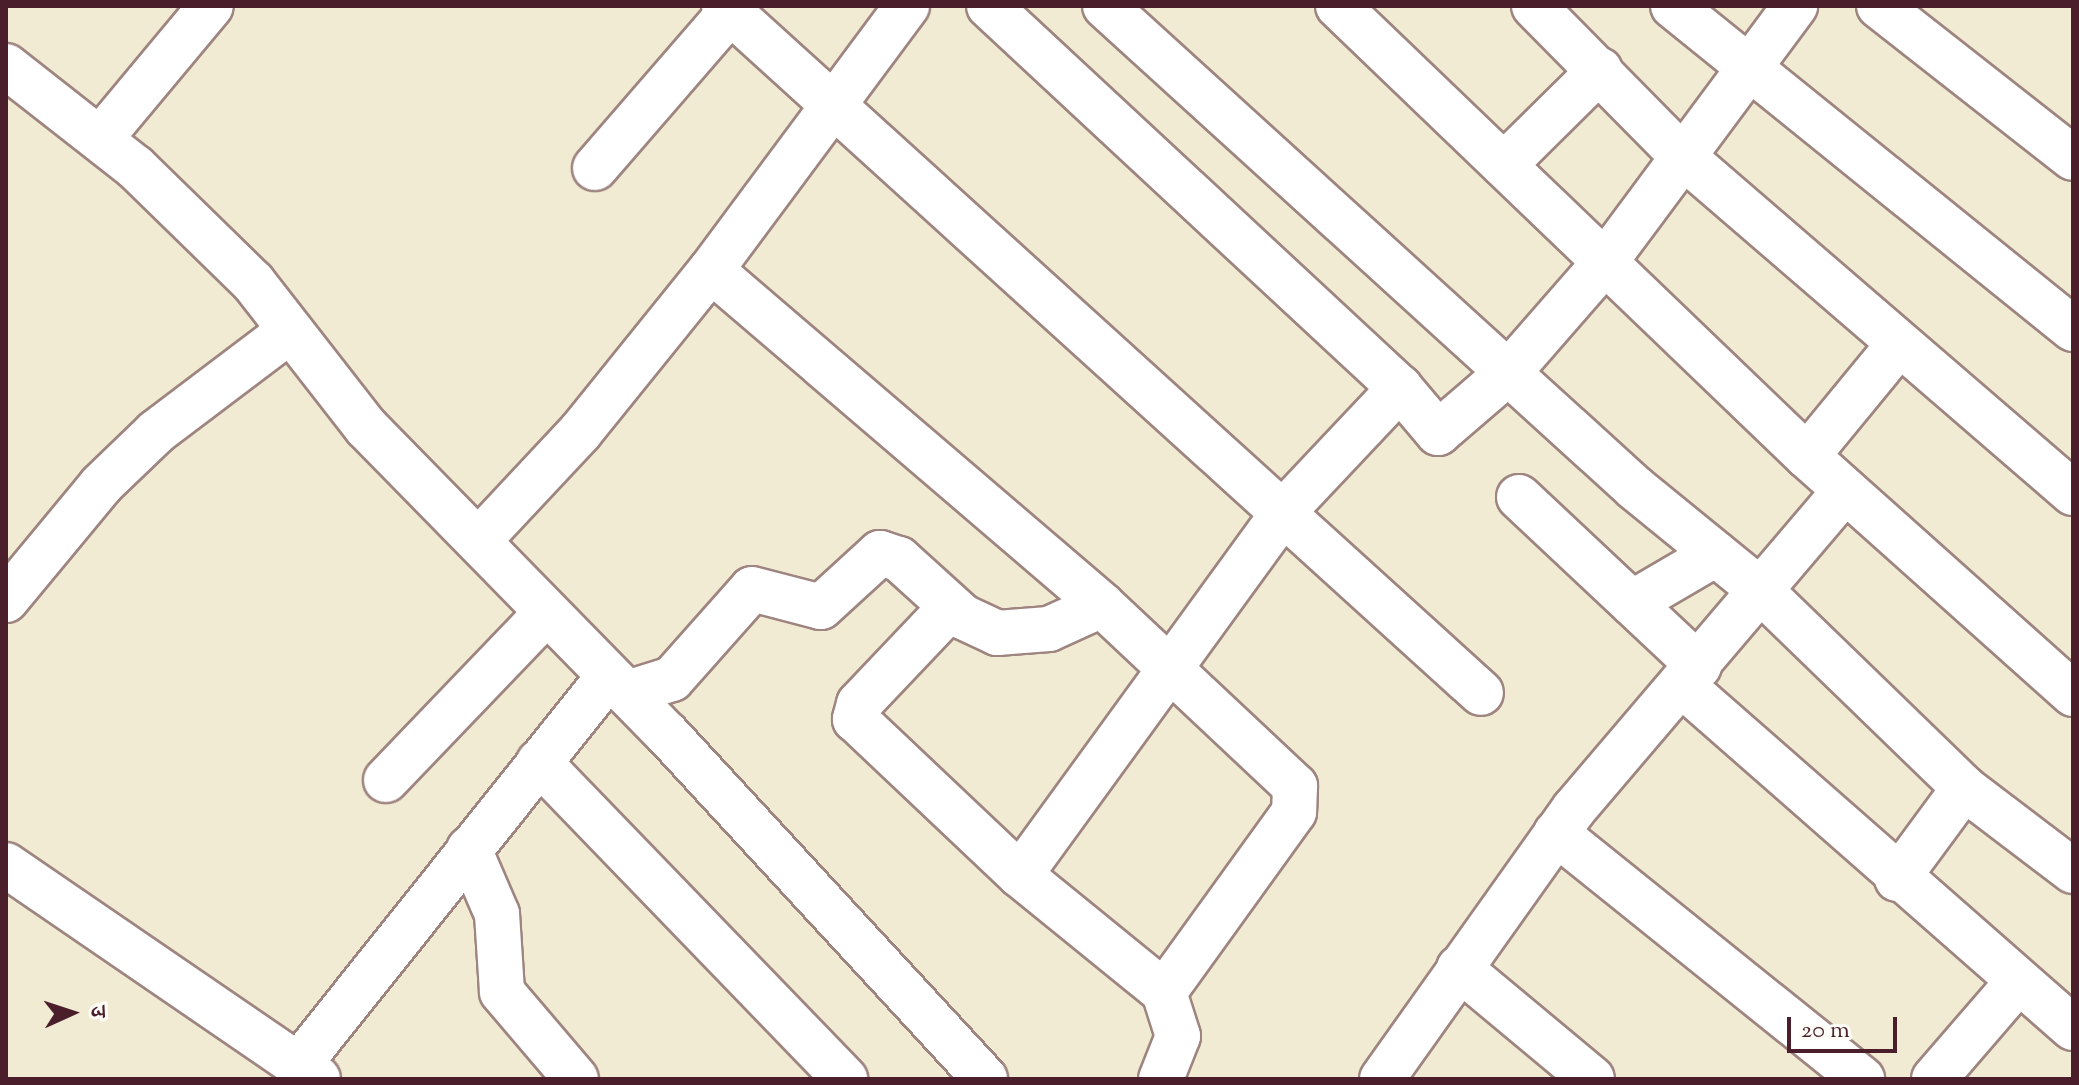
<!DOCTYPE html>
<html>
<head>
<meta charset="utf-8">
<style>
	body { margin:0 }
	#map { position:relative; width:2079px; height:1085px; overflow:hidden; background:#f2ebd4; font-family:"Sorts Mill Goudy","Noto Serif Devanagari",serif }
	div>[style] { position:absolute }
	.roads { filter:drop-shadow(2px 0 #9e8580) drop-shadow(-2px 0 #9e8580) drop-shadow(0 2px #9e8580) drop-shadow(0 -2px #9e8580) }
	.minor>* { height:44px; margin:-22px; padding:0 22px; transform-origin:22px; border-radius:22px; background:#fff }
	span { translate:-50% -50%; white-space:nowrap; text-align:center; line-height:1.15; -webkit-text-stroke:6px #fdfcf7; paint-order:stroke }
	.frame { position:absolute; inset:0; border:8px solid #4a1f2b; pointer-events:none }
	.north { position:absolute; left:32px; top:973px; width:80px; height:80px; -webkit-text-stroke:6px #fdfcf7; paint-order:stroke; rotate:87deg; font-size:22px; font-weight:700; line-height:32px; text-align:center; color:#4a1f2b }
	.north::after { content:''; display:block; margin:auto; width:28px; height:36px; background:#4a1f2b; clip-path:polygon(50% 0,100% 100%,50% 72%,0 100%) }
	.scale { position:absolute; left:1787px; top:1017px; width:110px; height:36px; box-sizing:border-box; border:4px solid #4a1f2b; border-top:0; padding-left:10px; font-size:24px; line-height:28px; white-space:nowrap; color:#4a1f2b; -webkit-text-stroke:6px #fdfcf7; paint-order:stroke }
</style>
</head>
<body>
<div id="map">
	<div class="roads">
		<div class="minor">
			<i style="left:724px;top:6px;width:1022px;rotate:42.22deg"></i>
			<i style="left:989px;top:6px;width:561px;rotate:42.91deg"></i>
			<i style="left:1400px;top:388px;width:59px;rotate:49.8deg"></i>
			<i style="left:1438px;top:433px;width:95px;rotate:-40.7deg"></i>
			<i style="left:1510px;top:371px;width:145px;rotate:-48.9deg"></i>
			<i style="left:1605px;top:262px;width:319px;rotate:-53.4deg"></i>
			<i style="left:1105px;top:6px;width:716px;rotate:42.28deg"></i>
			<i style="left:1635px;top:488px;width:161px;rotate:39.2deg"></i>
			<i style="left:1760px;top:590px;width:284px;rotate:44.1deg"></i>
			<i style="left:1964px;top:788px;width:137px;rotate:37.3deg"></i>
			<i style="left:1338px;top:6px;width:650px;rotate:43.82deg"></i>
			<i style="left:1807px;top:456px;width:357px;rotate:41.8deg"></i>
			<i style="left:1534px;top:6px;width:208px;rotate:45.4deg"></i>
			<i style="left:1680px;top:154px;width:519px;rotate:40.78deg"></i>
			<i style="left:1673px;top:6px;width:514px;rotate:38.92deg"></i>
			<i style="left:1879px;top:6px;width:246px;rotate:38.1deg"></i>
			<i style="left:6px;top:66px;width:164px;rotate:38.1deg"></i>
			<i style="left:135px;top:167px;width:165px;rotate:44.3deg"></i>
			<i style="left:253px;top:282px;width:184px;rotate:52.1deg"></i>
			<i style="left:366px;top:427px;width:430px;rotate:45.6deg"></i>
			<i style="left:667px;top:734px;width:469px;rotate:47.3deg"></i>
			<i style="left:100px;top:139px;width:173px;rotate:-50.2deg"></i>
			<i style="left:1504px;top:165px;width:135px;rotate:-44.7deg"></i>
			<i style="left:595px;top:168px;width:206px;rotate:-49.1deg"></i>
			<i style="left:711px;top:270px;width:515px;rotate:40.59deg"></i>
			<i style="left:1102px;top:605px;width:265px;rotate:43.2deg"></i>
			<i style="left:1295px;top:786px;width:26px;rotate:92deg"></i>
			<i style="left:1294px;top:812px;width:222px;rotate:125.8deg"></i>
			<i style="left:1807px;top:456px;width:145px;rotate:-50.6deg"></i>
			<i style="left:1519px;top:497px;width:247px;rotate:43.2deg"></i>
			<i style="left:481px;top:538px;width:146px;rotate:-46.9deg"></i>
			<i style="left:581px;top:431px;width:207px;rotate:-51.1deg"></i>
			<i style="left:711px;top:270px;width:329px;rotate:-53.4deg"></i>
			<i style="left:6px;top:600px;width:149px;rotate:-50.4deg"></i>
			<i style="left:101px;top:485px;width:76px;rotate:-43.9deg"></i>
			<i style="left:156px;top:432px;width:166px;rotate:-37.1deg"></i>
			<i style="left:1632px;top:603px;width:97px;rotate:-30.3deg"></i>
			<i style="left:950px;top:608px;width:132px;rotate:133.5deg"></i>
			<i style="left:859px;top:704px;width:16px;rotate:105deg"></i>
			<i style="left:855px;top:719px;width:227px;rotate:43.4deg"></i>
			<i style="left:1682px;top:685px;width:520px;rotate:41.26deg"></i>
			<i style="left:627px;top:693px;width:47px;rotate:-17.3deg"></i>
			<i style="left:672px;top:679px;width:120px;rotate:-48.4deg"></i>
			<i style="left:752px;top:589px;width:71px;rotate:14.6deg"></i>
			<i style="left:821px;top:607px;width:80px;rotate:-42.5deg"></i>
			<i style="left:880px;top:553px;width:20px;rotate:18deg"></i>
			<i style="left:899px;top:559px;width:86px;rotate:42.2deg"></i>
			<i style="left:963px;top:617px;width:38px;rotate:25deg"></i>
			<i style="left:997px;top:633px;width:52px;rotate:-4.4deg"></i>
			<i style="left:1049px;top:629px;width:58px;rotate:-24.4deg"></i>
			<i style="left:539px;top:762px;width:441px;rotate:46deg"></i>
			<i style="left:386px;top:780px;width:231px;rotate:-46.2deg"></i>
			<i style="left:1556px;top:833px;width:393px;rotate:38.8deg"></i>
			<i style="left:469px;top:849px;width:71px;rotate:66.7deg"></i>
			<i style="left:497px;top:914px;width:78px;rotate:86.3deg"></i>
			<i style="left:502px;top:992px;width:114px;rotate:49.6deg"></i>
			<i style="left:6px;top:865px;width:378px;rotate:34.4deg"></i>
			<i style="left:1897px;top:879px;width:113px;rotate:-53.6deg"></i>
			<i style="left:1459px;top:968px;width:173px;rotate:39.8deg"></i>
			<i style="left:300px;top:1063px;width:495px;rotate:-51.4deg"></i>
			<i style="left:1161px;top:1079px;width:46px;rotate:-68.4deg"></i>
			<i style="left:1178px;top:1036px;width:46px;rotate:-107.7deg"></i>
			<i style="left:1164px;top:992px;width:186px;rotate:-140.9deg"></i>
			<i style="left:1020px;top:875px;width:451px;rotate:-54deg"></i>
			<i style="left:1285px;top:510px;width:168px;rotate:-46.7deg"></i>
			<i style="left:1382px;top:1079px;width:331px;rotate:-54.6deg"></i>
			<i style="left:1574px;top:809px;width:418px;rotate:-49.6deg"></i>
			<i style="left:1934px;top:1079px;width:127px;rotate:-49.2deg"></i>
		</div>
	</div>
	<div class="frame"></div>
	<div class="north">उ</div>
	<div class="scale">20 m</div>
</div>
</body>
</html>
